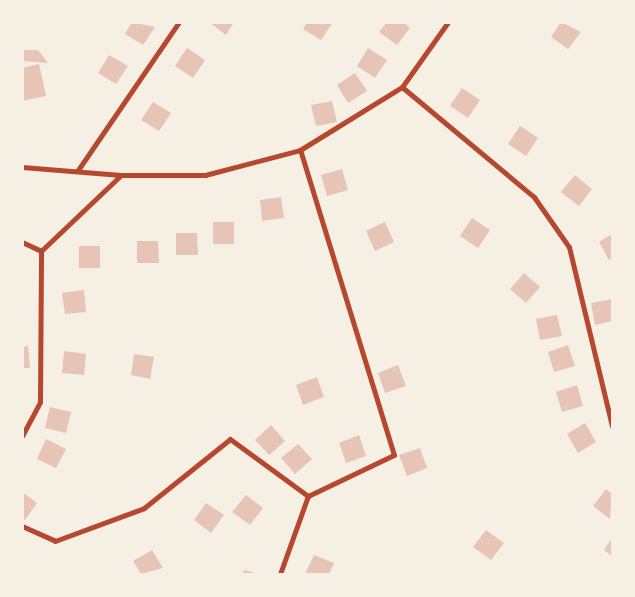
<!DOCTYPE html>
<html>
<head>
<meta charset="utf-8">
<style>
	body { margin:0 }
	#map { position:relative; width:635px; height:597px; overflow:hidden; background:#f6efe4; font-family:"Golos Text",sans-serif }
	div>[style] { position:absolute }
	.building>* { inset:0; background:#e6c5b7 }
	.minor>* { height:5px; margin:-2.5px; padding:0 2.5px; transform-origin:2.5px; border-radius:2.5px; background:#b5482f }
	span { translate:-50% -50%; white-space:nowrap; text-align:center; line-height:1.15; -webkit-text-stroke:4.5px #f6efe4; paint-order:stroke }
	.frame { position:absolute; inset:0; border:24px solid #f6efe4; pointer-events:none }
</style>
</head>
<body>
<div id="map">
	<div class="building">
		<i style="clip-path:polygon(132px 22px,155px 27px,143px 45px,125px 34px)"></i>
		<i style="clip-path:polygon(209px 22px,234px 22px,226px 35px)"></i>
		<i style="clip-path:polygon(307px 22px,333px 22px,321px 40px,303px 29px)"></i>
		<i style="clip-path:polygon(387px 22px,403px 22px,410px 28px,397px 45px,379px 32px)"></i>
		<i style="clip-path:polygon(561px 22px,581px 32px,568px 49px,551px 37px)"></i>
		<i style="clip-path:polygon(187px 48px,205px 60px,193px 78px,175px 66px)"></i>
		<i style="clip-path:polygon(368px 48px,387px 60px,375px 78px,357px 66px)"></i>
		<i style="clip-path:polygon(22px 50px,38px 50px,48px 63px,22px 61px)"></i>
		<i style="clip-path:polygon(109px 55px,128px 66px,116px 84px,98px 73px)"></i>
		<i style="clip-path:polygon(39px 64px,46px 96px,22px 101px,22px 68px)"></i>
		<i style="clip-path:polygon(355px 73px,367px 91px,348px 103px,337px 85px)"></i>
		<i style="clip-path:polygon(462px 88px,480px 100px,468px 118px,450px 106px)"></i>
		<i style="clip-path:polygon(332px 101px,337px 122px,316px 126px,311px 105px)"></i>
		<i style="clip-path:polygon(153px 102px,171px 113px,159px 131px,141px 120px)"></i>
		<i style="clip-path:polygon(520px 126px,538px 138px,526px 156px,508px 144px)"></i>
		<i style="clip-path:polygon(342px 169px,348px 190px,327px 196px,321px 175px)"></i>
		<i style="clip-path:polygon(575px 175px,592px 189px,579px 206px,561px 192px)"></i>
		<i style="clip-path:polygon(281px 197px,284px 218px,262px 221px,260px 200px)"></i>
		<i style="clip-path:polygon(472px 218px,490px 230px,478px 248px,460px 236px)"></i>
		<i style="clip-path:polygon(213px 222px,234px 222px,234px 244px,213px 244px)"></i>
		<i style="clip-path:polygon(385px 222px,394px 242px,375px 251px,366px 231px)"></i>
		<i style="clip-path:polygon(176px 233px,197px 233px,198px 255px,176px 255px)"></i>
		<i style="clip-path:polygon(612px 234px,612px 258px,609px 260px,599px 242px)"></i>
		<i style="clip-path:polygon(137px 241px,158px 241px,159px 263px,137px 263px)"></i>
		<i style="clip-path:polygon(79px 246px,100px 246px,100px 268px,79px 268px)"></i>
		<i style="clip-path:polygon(524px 273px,540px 287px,526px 303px,510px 289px)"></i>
		<i style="clip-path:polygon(84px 290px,86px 312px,65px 314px,62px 293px)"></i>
		<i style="clip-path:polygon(612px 299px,612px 321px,595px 325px,591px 303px)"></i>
		<i style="clip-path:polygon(557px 315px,562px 336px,540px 340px,536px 319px)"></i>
		<i style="clip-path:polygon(568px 345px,575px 366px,554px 372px,548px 352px)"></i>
		<i style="clip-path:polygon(28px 346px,30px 368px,22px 368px,22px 347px)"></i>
		<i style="clip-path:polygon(64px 351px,86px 354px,84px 375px,62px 373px)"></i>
		<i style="clip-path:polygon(134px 354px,154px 357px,150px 379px,131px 375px)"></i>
		<i style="clip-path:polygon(398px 365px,406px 386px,385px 393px,378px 373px)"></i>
		<i style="clip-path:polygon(317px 377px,324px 397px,303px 405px,296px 385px)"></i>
		<i style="clip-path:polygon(577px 385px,583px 406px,562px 412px,556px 392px)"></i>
		<i style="clip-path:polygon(50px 407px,71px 412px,66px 433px,45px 428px)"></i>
		<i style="clip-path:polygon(585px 423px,596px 442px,578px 453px,567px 434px)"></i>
		<i style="clip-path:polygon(271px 425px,285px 441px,269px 455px,255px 440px)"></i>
		<i style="clip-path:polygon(359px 435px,366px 456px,346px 463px,339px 443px)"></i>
		<i style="clip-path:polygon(46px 439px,66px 449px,56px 468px,37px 459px)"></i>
		<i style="clip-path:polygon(298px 444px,312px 459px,295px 474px,281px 458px)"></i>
		<i style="clip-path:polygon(420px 448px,427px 468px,407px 476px,399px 455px)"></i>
		<i style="clip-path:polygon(606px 489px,612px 494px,610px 519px,593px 506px)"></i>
		<i style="clip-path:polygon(22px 492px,37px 503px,25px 520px,22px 519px)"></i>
		<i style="clip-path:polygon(246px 495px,263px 508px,250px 525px,232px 512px)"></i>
		<i style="clip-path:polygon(206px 503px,224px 515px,211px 533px,194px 520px)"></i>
		<i style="clip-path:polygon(486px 530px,504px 543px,491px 560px,473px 547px)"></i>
		<i style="clip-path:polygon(612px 538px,612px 556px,604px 550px)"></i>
		<i style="clip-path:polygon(152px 550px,163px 568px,141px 574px,133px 561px)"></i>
		<i style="clip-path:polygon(314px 555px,334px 563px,329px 574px,305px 574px)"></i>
		<i style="clip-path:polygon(244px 570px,259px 574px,243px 574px)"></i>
	</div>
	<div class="minor">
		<i style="left:402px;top:87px;width:172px;rotate:39.8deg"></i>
		<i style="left:534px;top:197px;width:61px;rotate:55deg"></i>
		<i style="left:569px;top:247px;width:184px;rotate:76.5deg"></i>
		<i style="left:22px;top:167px;width:99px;rotate:4.6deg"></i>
		<i style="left:78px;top:170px;width:179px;rotate:-55.7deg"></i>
		<i style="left:22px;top:242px;width:21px;rotate:25deg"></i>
		<i style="left:22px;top:436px;width:38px;rotate:-62deg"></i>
		<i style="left:40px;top:402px;width:151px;rotate:-89.6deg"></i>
		<i style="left:41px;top:251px;width:110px;rotate:-43.5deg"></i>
		<i style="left:121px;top:175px;width:84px"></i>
		<i style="left:205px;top:175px;width:98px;rotate:-14.7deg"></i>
		<i style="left:300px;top:150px;width:120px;rotate:-31.7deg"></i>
		<i style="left:402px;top:87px;width:80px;rotate:-54.7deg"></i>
		<i style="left:22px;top:526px;width:36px;rotate:24deg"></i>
		<i style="left:55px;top:541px;width:95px;rotate:-20.3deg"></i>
		<i style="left:144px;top:508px;width:110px;rotate:-38.7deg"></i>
		<i style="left:230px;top:439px;width:97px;rotate:36.2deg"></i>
		<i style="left:280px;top:574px;width:83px;rotate:-70.3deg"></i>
		<i style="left:308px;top:496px;width:95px;rotate:-25.5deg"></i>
		<i style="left:394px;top:455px;width:319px;rotate:-107.1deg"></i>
	</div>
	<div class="frame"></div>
</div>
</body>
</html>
